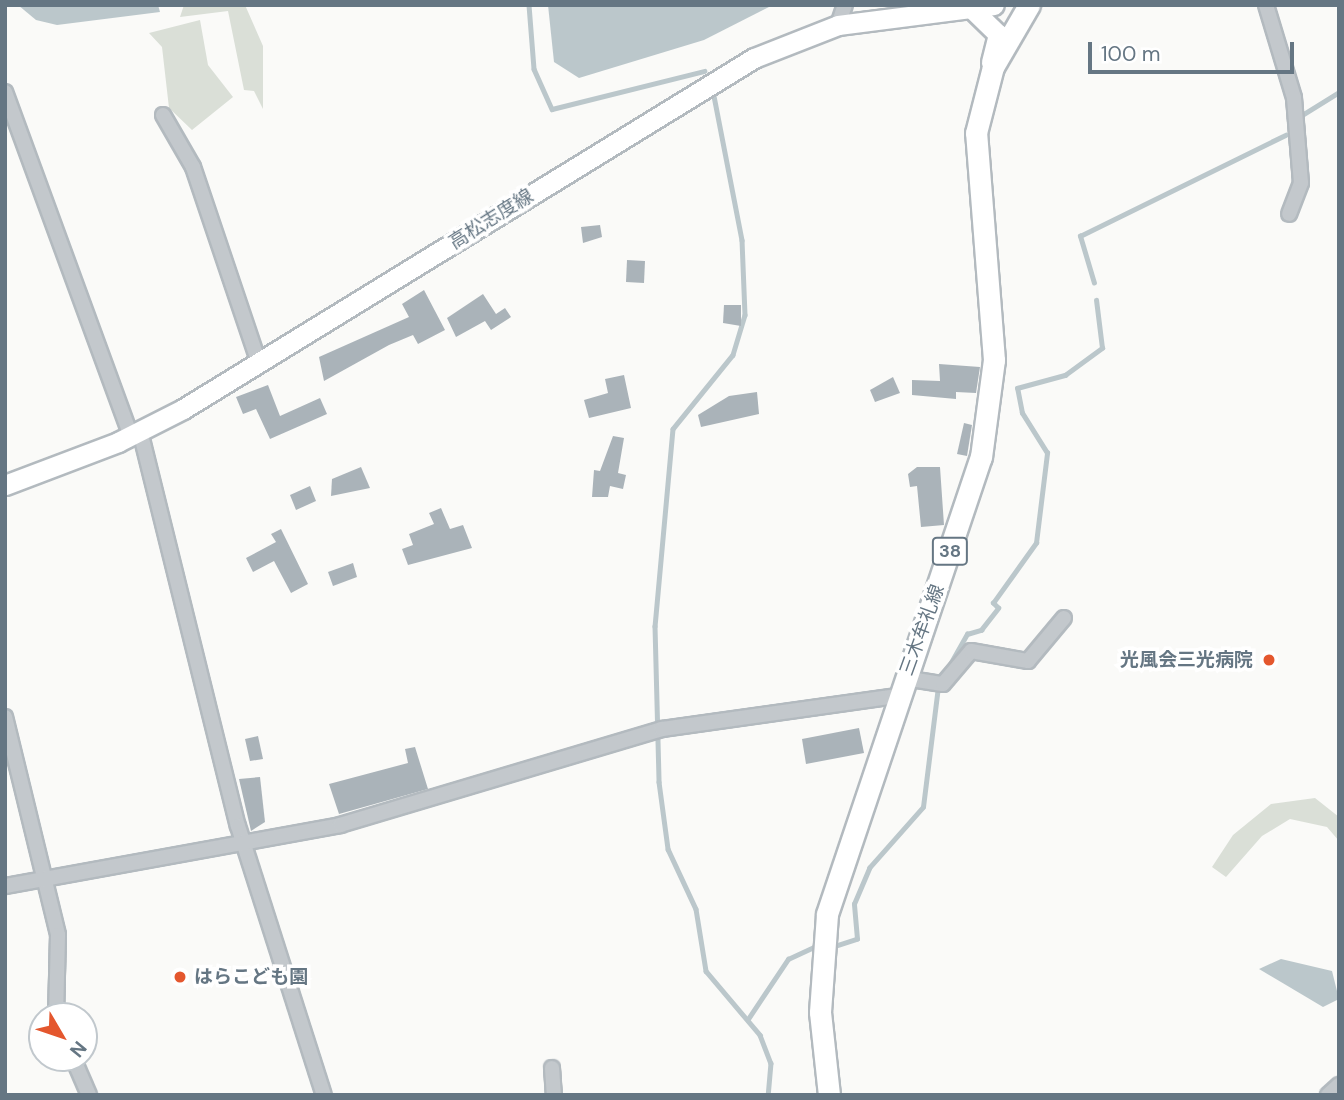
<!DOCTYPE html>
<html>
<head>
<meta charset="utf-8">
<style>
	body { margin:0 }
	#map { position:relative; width:1344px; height:1100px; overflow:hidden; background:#fafaf8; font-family:"DM Sans","Noto Sans JP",sans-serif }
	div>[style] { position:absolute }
	.green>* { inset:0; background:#dadfd7 }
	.water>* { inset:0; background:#bbc7cb }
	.stream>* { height:4.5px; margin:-2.25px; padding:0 2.25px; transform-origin:2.25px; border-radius:2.25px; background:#bbc7cb }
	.building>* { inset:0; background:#aab3b9 }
	.roads { filter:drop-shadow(2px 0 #b3babf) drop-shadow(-2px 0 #b3babf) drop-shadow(0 2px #b3babf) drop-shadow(0 -2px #b3babf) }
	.street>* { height:14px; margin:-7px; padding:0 7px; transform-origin:7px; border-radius:7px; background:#c3c8cc }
	.secondary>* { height:19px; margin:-9.5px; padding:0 9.5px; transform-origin:9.5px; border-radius:9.5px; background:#fff }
	.primary>* { height:21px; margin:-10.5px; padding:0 10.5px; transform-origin:10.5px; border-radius:10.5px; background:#fff }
	.dots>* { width:19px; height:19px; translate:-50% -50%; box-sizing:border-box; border:4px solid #fff; border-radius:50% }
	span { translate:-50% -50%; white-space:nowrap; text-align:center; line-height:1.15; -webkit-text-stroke:7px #fff; paint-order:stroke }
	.shield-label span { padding:2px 5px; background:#fff; border:2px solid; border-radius:5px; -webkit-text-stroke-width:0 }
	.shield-label { font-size:18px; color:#657683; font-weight:700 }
	.street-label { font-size:19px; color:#657683 }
	.poi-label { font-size:19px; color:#657683; font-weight:700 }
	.right { translate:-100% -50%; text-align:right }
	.left { translate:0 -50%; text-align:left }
	.frame { position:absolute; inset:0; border:7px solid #657683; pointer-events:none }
	.north { position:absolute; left:28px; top:1002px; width:70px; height:70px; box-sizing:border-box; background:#fff; border:2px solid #c1c8cd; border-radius:50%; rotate:129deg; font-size:19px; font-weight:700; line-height:28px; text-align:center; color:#657683 }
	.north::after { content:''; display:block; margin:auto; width:24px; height:32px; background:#e4572e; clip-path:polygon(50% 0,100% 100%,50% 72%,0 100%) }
	.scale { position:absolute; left:1088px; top:42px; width:206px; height:32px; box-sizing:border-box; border:4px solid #657683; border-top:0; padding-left:9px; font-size:21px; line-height:24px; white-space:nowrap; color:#657683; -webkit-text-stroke:5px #fff; paint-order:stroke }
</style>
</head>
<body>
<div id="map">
	<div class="green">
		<i style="clip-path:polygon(184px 5px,245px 5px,263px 46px,263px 109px,254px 91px,244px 90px,228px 11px,180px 17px)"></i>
		<i style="clip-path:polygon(200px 20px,208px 65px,233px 97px,192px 130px,169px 108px,162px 47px,149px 33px)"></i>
		<i style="clip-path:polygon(1315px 798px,1339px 817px,1339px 841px,1327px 827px,1290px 819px,1262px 836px,1226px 877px,1212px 867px,1233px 835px,1271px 804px)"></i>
	</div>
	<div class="water">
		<i style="clip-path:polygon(18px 5px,158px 5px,160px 12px,57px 25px,36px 20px)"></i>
		<i style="clip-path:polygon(548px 5px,773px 5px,704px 40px,579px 78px,554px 62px)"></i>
		<i style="clip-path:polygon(1281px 959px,1332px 971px,1339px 999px,1323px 1007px,1259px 969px)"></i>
	</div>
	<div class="stream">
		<i style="left:529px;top:5px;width:64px;rotate:85.5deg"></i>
		<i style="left:534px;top:69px;width:44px;rotate:65.8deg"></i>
		<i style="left:552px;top:109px;width:157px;rotate:-14deg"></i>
		<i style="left:714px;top:96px;width:147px;rotate:79deg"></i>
		<i style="left:742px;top:240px;width:75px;rotate:87.7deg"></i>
		<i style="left:745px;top:315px;width:42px;rotate:106.7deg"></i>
		<i style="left:733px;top:355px;width:95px;rotate:129deg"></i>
		<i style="left:673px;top:429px;width:198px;rotate:95.2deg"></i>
		<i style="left:655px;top:626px;width:156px;rotate:88.5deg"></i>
		<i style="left:659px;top:782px;width:68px;rotate:82.3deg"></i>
		<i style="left:668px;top:849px;width:66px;rotate:65deg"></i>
		<i style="left:696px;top:909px;width:63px;rotate:80.8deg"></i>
		<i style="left:706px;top:971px;width:84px;rotate:49.8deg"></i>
		<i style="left:760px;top:1035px;width:30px;rotate:69deg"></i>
		<i style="left:771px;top:1063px;width:32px;rotate:95deg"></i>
		<i style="left:1299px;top:117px;width:47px;rotate:-32deg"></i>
		<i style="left:1094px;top:283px;width:49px;rotate:-106.6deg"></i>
		<i style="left:1080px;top:236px;width:229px;rotate:-26.2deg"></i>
		<i style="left:945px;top:673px;width:45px;rotate:-60.6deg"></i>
		<i style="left:967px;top:634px;width:15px;rotate:-16deg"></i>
		<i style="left:981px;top:630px;width:28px;rotate:-52deg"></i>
		<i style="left:998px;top:608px;width:7px;rotate:-135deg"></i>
		<i style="left:993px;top:603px;width:74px;rotate:-54.4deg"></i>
		<i style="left:1036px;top:543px;width:91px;rotate:-83deg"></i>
		<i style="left:1047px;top:453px;width:47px;rotate:-122deg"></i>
		<i style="left:1022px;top:413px;width:25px;rotate:-101deg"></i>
		<i style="left:1017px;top:388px;width:50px;rotate:-15.2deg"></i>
		<i style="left:1065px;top:375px;width:46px;rotate:-36.1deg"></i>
		<i style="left:1102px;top:348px;width:48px;rotate:-97.1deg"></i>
		<i style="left:835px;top:946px;width:23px;rotate:-18deg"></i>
		<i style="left:857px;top:939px;width:35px;rotate:-95deg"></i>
		<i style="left:854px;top:904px;width:39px;rotate:-67deg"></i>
		<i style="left:869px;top:868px;width:81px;rotate:-48.5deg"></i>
		<i style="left:923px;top:807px;width:121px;rotate:-82.9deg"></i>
		<i style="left:748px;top:1019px;width:72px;rotate:-56.3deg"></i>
		<i style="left:788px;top:959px;width:31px;rotate:-25deg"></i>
	</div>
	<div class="building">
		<i style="clip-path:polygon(600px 225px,602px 237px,583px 243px,581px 227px)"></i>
		<i style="clip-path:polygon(627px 260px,645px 261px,644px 283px,626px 282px)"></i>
		<i style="clip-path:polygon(424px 290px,445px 330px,418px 344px,413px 335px,389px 345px,324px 381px,319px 357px,409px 317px,402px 304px)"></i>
		<i style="clip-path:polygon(483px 294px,496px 314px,505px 308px,511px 317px,491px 330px,485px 321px,456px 337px,447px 318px)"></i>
		<i style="clip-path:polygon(724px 305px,741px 305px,741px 326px,723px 323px)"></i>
		<i style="clip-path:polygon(939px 364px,980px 367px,976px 393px,956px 392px,956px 399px,912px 395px,912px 380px,940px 381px)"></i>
		<i style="clip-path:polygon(624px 375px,631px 408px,589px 418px,584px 400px,608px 393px,605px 379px)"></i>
		<i style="clip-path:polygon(893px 377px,900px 393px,875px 402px,870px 390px)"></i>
		<i style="clip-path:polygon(268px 385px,280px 416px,320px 398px,327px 414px,270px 439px,256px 409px,243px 414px,236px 397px)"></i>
		<i style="clip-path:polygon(757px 392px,759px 414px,701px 427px,698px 415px,729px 396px)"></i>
		<i style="clip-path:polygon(964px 423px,972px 425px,967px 456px,957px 454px)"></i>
		<i style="clip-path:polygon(613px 436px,624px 438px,618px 473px,626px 475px,623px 489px,610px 486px,608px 497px,592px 497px,594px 470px,600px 471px)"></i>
		<i style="clip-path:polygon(361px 467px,370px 488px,331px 496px,332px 479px)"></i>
		<i style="clip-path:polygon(917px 467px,940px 467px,944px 525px,921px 527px,917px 486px,910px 487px,908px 474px)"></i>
		<i style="clip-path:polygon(310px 486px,316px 501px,296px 510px,290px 495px)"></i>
		<i style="clip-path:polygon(441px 508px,450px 529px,463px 525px,472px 548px,408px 565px,402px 549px,413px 545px,409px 534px,434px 524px,429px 513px)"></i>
		<i style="clip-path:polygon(281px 529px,308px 584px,291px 593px,274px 561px,253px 572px,246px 558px,276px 542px,271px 534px)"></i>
		<i style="clip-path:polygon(353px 563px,357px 577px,333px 586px,328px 572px)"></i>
		<i style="clip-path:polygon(859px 728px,864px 753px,806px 764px,802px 739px)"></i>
		<i style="clip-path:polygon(258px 736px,263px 759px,250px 761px,245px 739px)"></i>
		<i style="clip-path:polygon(415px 747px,428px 789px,339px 814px,329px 784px,408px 763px,405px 749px)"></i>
		<i style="clip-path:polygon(260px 777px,265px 822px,251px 831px,239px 779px)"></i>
	</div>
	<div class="roads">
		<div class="street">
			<i style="left:1266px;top:5px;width:97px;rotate:73.2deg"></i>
			<i style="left:1294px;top:98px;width:85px;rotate:85.3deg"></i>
			<i style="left:1301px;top:183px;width:33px;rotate:111deg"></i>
			<i style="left:838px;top:25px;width:21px;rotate:-71deg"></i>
			<i style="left:5px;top:92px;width:366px;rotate:69.9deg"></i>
			<i style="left:163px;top:115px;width:60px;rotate:60deg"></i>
			<i style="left:193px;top:167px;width:207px;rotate:71.4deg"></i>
			<i style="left:140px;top:431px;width:407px;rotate:76.1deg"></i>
			<i style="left:238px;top:826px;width:282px;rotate:72.3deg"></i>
			<i style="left:904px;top:678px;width:39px;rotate:9deg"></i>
			<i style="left:943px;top:684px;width:43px;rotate:-49.7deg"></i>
			<i style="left:971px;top:651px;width:58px;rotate:10deg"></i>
			<i style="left:1028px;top:661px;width:56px;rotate:-50.1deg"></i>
			<i style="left:5px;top:717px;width:224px;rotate:76.3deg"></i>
			<i style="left:58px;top:935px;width:81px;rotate:91.4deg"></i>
			<i style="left:5px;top:886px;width:341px;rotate:-10.3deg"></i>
			<i style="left:340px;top:825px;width:336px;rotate:-16.6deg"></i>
			<i style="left:662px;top:729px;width:238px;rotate:-8deg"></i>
			<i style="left:73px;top:1058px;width:40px;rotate:66.6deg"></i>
			<i style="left:552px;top:1068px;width:27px;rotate:86deg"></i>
			<i style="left:1328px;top:1095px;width:15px;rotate:-42deg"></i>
		</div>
		<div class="secondary">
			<i style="left:973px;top:10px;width:35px;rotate:44deg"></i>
			<i style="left:998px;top:34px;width:29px;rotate:104deg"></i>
			<i style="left:5px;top:485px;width:121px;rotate:-20.8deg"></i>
			<i style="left:118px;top:442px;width:73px;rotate:-26.9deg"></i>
			<i style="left:183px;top:409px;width:670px;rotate:-31.58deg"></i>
			<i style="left:754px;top:58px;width:90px;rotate:-21.4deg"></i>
			<i style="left:838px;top:25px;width:157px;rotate:-7.3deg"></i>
		</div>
		<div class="primary">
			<i style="left:829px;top:1095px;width:83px;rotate:-96.2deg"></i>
			<i style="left:820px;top:1012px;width:98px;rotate:-85.9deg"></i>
			<i style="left:827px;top:914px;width:482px;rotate:-71.4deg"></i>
			<i style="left:981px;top:457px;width:98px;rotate:-82.4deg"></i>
			<i style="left:994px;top:360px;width:228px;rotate:-94.5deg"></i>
			<i style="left:976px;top:133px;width:68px;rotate:-75.6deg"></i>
			<i style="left:993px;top:67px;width:72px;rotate:-59.9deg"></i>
		</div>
	</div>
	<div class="dots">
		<i style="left:1269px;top:660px;background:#e4572e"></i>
		<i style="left:180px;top:977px;background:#e4572e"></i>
	</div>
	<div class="shield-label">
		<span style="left:950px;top:551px">38</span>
	</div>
	<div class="street-label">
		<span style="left:491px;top:219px;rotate:-32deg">高松志度線</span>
		<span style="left:922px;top:630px;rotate:-70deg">三木牟礼線</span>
	</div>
	<div class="poi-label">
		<span class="right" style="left:1253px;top:660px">光風会三光病院</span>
		<span class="left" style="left:194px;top:977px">はらこども園</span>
	</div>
	<div class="frame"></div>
	<div class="north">N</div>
	<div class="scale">100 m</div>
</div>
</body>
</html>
